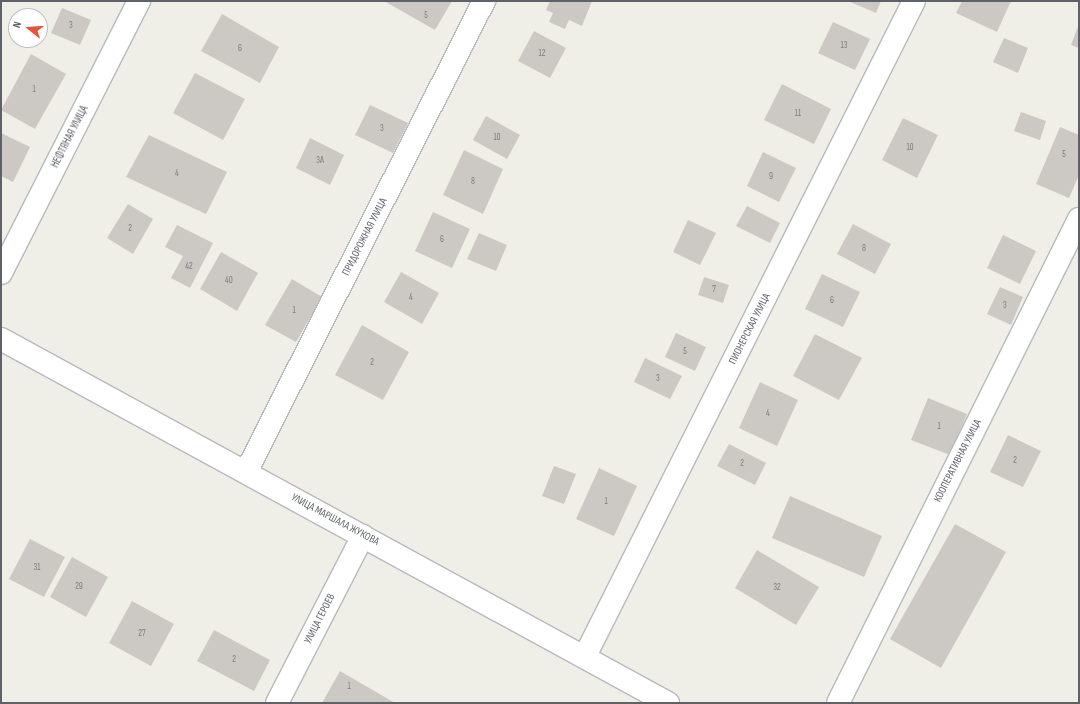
<!DOCTYPE html>
<html>
<head>
<meta charset="utf-8">
<style>
	body { margin:0 }
	#map { position:relative; width:1080px; height:704px; overflow:hidden; background:#f0efe7; font-family:"Sofia Sans Condensed",sans-serif }
	div>[style] { position:absolute }
	.building>* { inset:0; background:#ccc9c4 }
	.roads { filter:drop-shadow(1px 0 #b7b9bd) drop-shadow(-1px 0 #b7b9bd) drop-shadow(0 1px #b7b9bd) drop-shadow(0 -1px #b7b9bd) }
	.street>* { height:22px; margin:-11px; padding:0 11px; transform-origin:11px; border-radius:11px; background:#fff }
	.secondary>* { height:22px; margin:-11px; padding:0 11px; transform-origin:11px; border-radius:11px; background:#fff }
	span { translate:-50% -50%; white-space:nowrap; text-align:center; line-height:1.15; -webkit-text-stroke:4px #fff; paint-order:stroke }
	.number-label { font-size:9px; color:#7a7b7e }
	.number-label span { -webkit-text-stroke-width:0 }
	.street-label { font-size:11px; color:#5e6167 }
	.frame { position:absolute; inset:0; border:2px solid #5e6167; pointer-events:none }
	.north { position:absolute; left:8px; top:8px; width:40px; height:40px; box-sizing:border-box; background:#fff; border:1px solid #bfc0c2; border-radius:50%; rotate:287deg; font-size:11px; font-weight:700; line-height:16px; text-align:center; color:#5e6167 }
	.north::after { content:''; display:block; margin:auto; width:14px; height:18px; background:#e2563b; clip-path:polygon(50% 0,100% 100%,50% 72%,0 100%) }
</style>
</head>
<body>
<div id="map">
	<div class="building">
		<i style="clip-path:polygon(384px 1px,452px 1px,435px 30px)"></i>
		<i style="clip-path:polygon(550px 1px,592px 1px,582px 26px,569px 20px,565px 29px,549px 22px,553px 13px,546px 10px)"></i>
		<i style="clip-path:polygon(848px 1px,881px 1px,876px 13px)"></i>
		<i style="clip-path:polygon(962px 1px,1011px 1px,997px 32px,956px 13px)"></i>
		<i style="clip-path:polygon(62px 8px,91px 20px,80px 45px,51px 33px)"></i>
		<i style="clip-path:polygon(222px 14px,279px 47px,260px 83px,201px 51px)"></i>
		<i style="clip-path:polygon(833px 22px,870px 39px,855px 70px,818px 53px)"></i>
		<i style="clip-path:polygon(1079px 24px,1079px 48px,1071px 45px)"></i>
		<i style="clip-path:polygon(534px 31px,566px 48px,550px 78px,518px 61px)"></i>
		<i style="clip-path:polygon(1004px 38px,1028px 48px,1018px 73px,993px 62px)"></i>
		<i style="clip-path:polygon(31px 54px,66px 74px,35px 129px,1px 110px)"></i>
		<i style="clip-path:polygon(195px 73px,245px 99px,223px 140px,173px 113px)"></i>
		<i style="clip-path:polygon(782px 84px,831px 109px,814px 144px,764px 120px)"></i>
		<i style="clip-path:polygon(370px 105px,408px 123px,393px 153px,355px 135px)"></i>
		<i style="clip-path:polygon(1021px 112px,1046px 121px,1040px 140px,1014px 131px)"></i>
		<i style="clip-path:polygon(486px 116px,520px 135px,507px 159px,473px 140px)"></i>
		<i style="clip-path:polygon(903px 118px,938px 135px,917px 178px,882px 160px)"></i>
		<i style="clip-path:polygon(1060px 127px,1079px 135px,1079px 175px,1069px 198px,1036px 184px)"></i>
		<i style="clip-path:polygon(1px 133px,30px 147px,13px 182px,1px 176px)"></i>
		<i style="clip-path:polygon(149px 135px,227px 172px,206px 214px,126px 177px)"></i>
		<i style="clip-path:polygon(310px 138px,344px 155px,330px 185px,296px 168px)"></i>
		<i style="clip-path:polygon(464px 150px,503px 169px,483px 214px,443px 195px)"></i>
		<i style="clip-path:polygon(763px 152px,796px 168px,779px 202px,747px 186px)"></i>
		<i style="clip-path:polygon(128px 204px,153px 219px,133px 254px,107px 238px)"></i>
		<i style="clip-path:polygon(747px 206px,780px 223px,770px 243px,736px 226px)"></i>
		<i style="clip-path:polygon(433px 212px,470px 229px,452px 268px,415px 251px)"></i>
		<i style="clip-path:polygon(688px 220px,716px 233px,700px 265px,673px 252px)"></i>
		<i style="clip-path:polygon(853px 224px,891px 244px,875px 274px,837px 254px)"></i>
		<i style="clip-path:polygon(177px 225px,213px 243px,190px 288px,171px 278px,183px 256px,165px 247px)"></i>
		<i style="clip-path:polygon(479px 233px,507px 245px,496px 271px,467px 259px)"></i>
		<i style="clip-path:polygon(1003px 235px,1036px 251px,1020px 284px,987px 268px)"></i>
		<i style="clip-path:polygon(221px 252px,258px 273px,237px 311px,200px 289px)"></i>
		<i style="clip-path:polygon(401px 272px,439px 293px,422px 324px,384px 302px)"></i>
		<i style="clip-path:polygon(822px 274px,860px 292px,843px 327px,805px 309px)"></i>
		<i style="clip-path:polygon(704px 277px,729px 285px,723px 303px,698px 295px)"></i>
		<i style="clip-path:polygon(292px 279px,322px 297px,296px 342px,265px 325px)"></i>
		<i style="clip-path:polygon(1000px 287px,1023px 297px,1011px 325px,987px 314px)"></i>
		<i style="clip-path:polygon(362px 325px,409px 352px,383px 400px,335px 375px)"></i>
		<i style="clip-path:polygon(676px 333px,706px 347px,695px 371px,665px 357px)"></i>
		<i style="clip-path:polygon(815px 334px,862px 358px,839px 400px,793px 376px)"></i>
		<i style="clip-path:polygon(645px 358px,682px 376px,670px 399px,634px 382px)"></i>
		<i style="clip-path:polygon(760px 382px,798px 400px,777px 446px,739px 428px)"></i>
		<i style="clip-path:polygon(928px 398px,967px 414px,950px 455px,911px 440px)"></i>
		<i style="clip-path:polygon(1008px 435px,1041px 451px,1023px 487px,990px 472px)"></i>
		<i style="clip-path:polygon(729px 444px,766px 463px,755px 485px,717px 466px)"></i>
		<i style="clip-path:polygon(554px 466px,576px 474px,564px 504px,542px 496px)"></i>
		<i style="clip-path:polygon(599px 468px,637px 486px,614px 536px,576px 519px)"></i>
		<i style="clip-path:polygon(790px 496px,882px 536px,864px 577px,772px 538px)"></i>
		<i style="clip-path:polygon(955px 524px,1006px 552px,941px 668px,890px 639px)"></i>
		<i style="clip-path:polygon(30px 539px,65px 557px,44px 597px,9px 579px)"></i>
		<i style="clip-path:polygon(757px 550px,819px 587px,796px 625px,735px 588px)"></i>
		<i style="clip-path:polygon(72px 557px,108px 577px,86px 617px,50px 597px)"></i>
		<i style="clip-path:polygon(132px 601px,174px 624px,151px 666px,109px 643px)"></i>
		<i style="clip-path:polygon(214px 630px,270px 660px,254px 691px,197px 661px)"></i>
		<i style="clip-path:polygon(340px 671px,395px 703px,322px 703px)"></i>
	</div>
	<div class="roads">
		<div class="street">
			<i style="left:1px;top:273px;width:305px;rotate:-63.1deg"></i>
			<i style="left:246px;top:472px;width:528px;rotate:-63.19deg"></i>
			<i style="left:585px;top:656px;width:733px;rotate:-63.33deg"></i>
			<i style="left:277px;top:703px;width:188px;rotate:-62.8deg"></i>
			<i style="left:838px;top:703px;width:541px;rotate:-63.53deg"></i>
		</div>
		<div class="secondary">
			<i style="left:1px;top:339px;width:760px;rotate:28.62deg"></i>
		</div>
	</div>
	<div class="number-label">
		<span style="left:426px;top:16px">5</span>
		<span style="left:71px;top:26px">3</span>
		<span style="left:844px;top:46px">13</span>
		<span style="left:240px;top:49px">6</span>
		<span style="left:542px;top:54px">12</span>
		<span style="left:34px;top:90px">1</span>
		<span style="left:798px;top:114px">11</span>
		<span style="left:382px;top:129px">3</span>
		<span style="left:497px;top:138px">10</span>
		<span style="left:910px;top:148px">10</span>
		<span style="left:1064px;top:155px">5</span>
		<span style="left:320px;top:161px">3А</span>
		<span style="left:177px;top:174px">4</span>
		<span style="left:771px;top:177px">9</span>
		<span style="left:473px;top:182px">8</span>
		<span style="left:130px;top:229px">2</span>
		<span style="left:442px;top:240px">6</span>
		<span style="left:864px;top:249px">8</span>
		<span style="left:189px;top:267px">42</span>
		<span style="left:229px;top:281px">40</span>
		<span style="left:714px;top:290px">7</span>
		<span style="left:411px;top:298px">4</span>
		<span style="left:832px;top:301px">6</span>
		<span style="left:1005px;top:306px">3</span>
		<span style="left:294px;top:311px">1</span>
		<span style="left:685px;top:352px">5</span>
		<span style="left:372px;top:363px">2</span>
		<span style="left:658px;top:379px">3</span>
		<span style="left:768px;top:414px">4</span>
		<span style="left:939px;top:427px">1</span>
		<span style="left:1015px;top:461px">2</span>
		<span style="left:742px;top:464px">2</span>
		<span style="left:606px;top:502px">1</span>
		<span style="left:37px;top:568px">31</span>
		<span style="left:79px;top:587px">29</span>
		<span style="left:777px;top:588px">32</span>
		<span style="left:142px;top:634px">27</span>
		<span style="left:234px;top:660px">2</span>
		<span style="left:349px;top:687px">1</span>
	</div>
	<div class="street-label">
		<span style="left:70px;top:137px;rotate:-63deg">НЕФТЯНАЯ УЛИЦА</span>
		<span style="left:365px;top:237px;rotate:-63deg">ПРИДОРОЖНАЯ УЛИЦА</span>
		<span style="left:750px;top:329px;rotate:-63deg">ПИОНЕРСКАЯ УЛИЦА</span>
		<span style="left:958px;top:461px;rotate:-63deg">КООПЕРАТИВНАЯ УЛИЦА</span>
		<span style="left:335px;top:520px;rotate:28deg">УЛИЦА МАРШАЛА ЖУКОВА</span>
		<span style="left:320px;top:619px;rotate:-63deg">УЛИЦА ГЕРОЕВ</span>
	</div>
	<div class="frame"></div>
	<div class="north">N</div>
</div>
</body>
</html>
